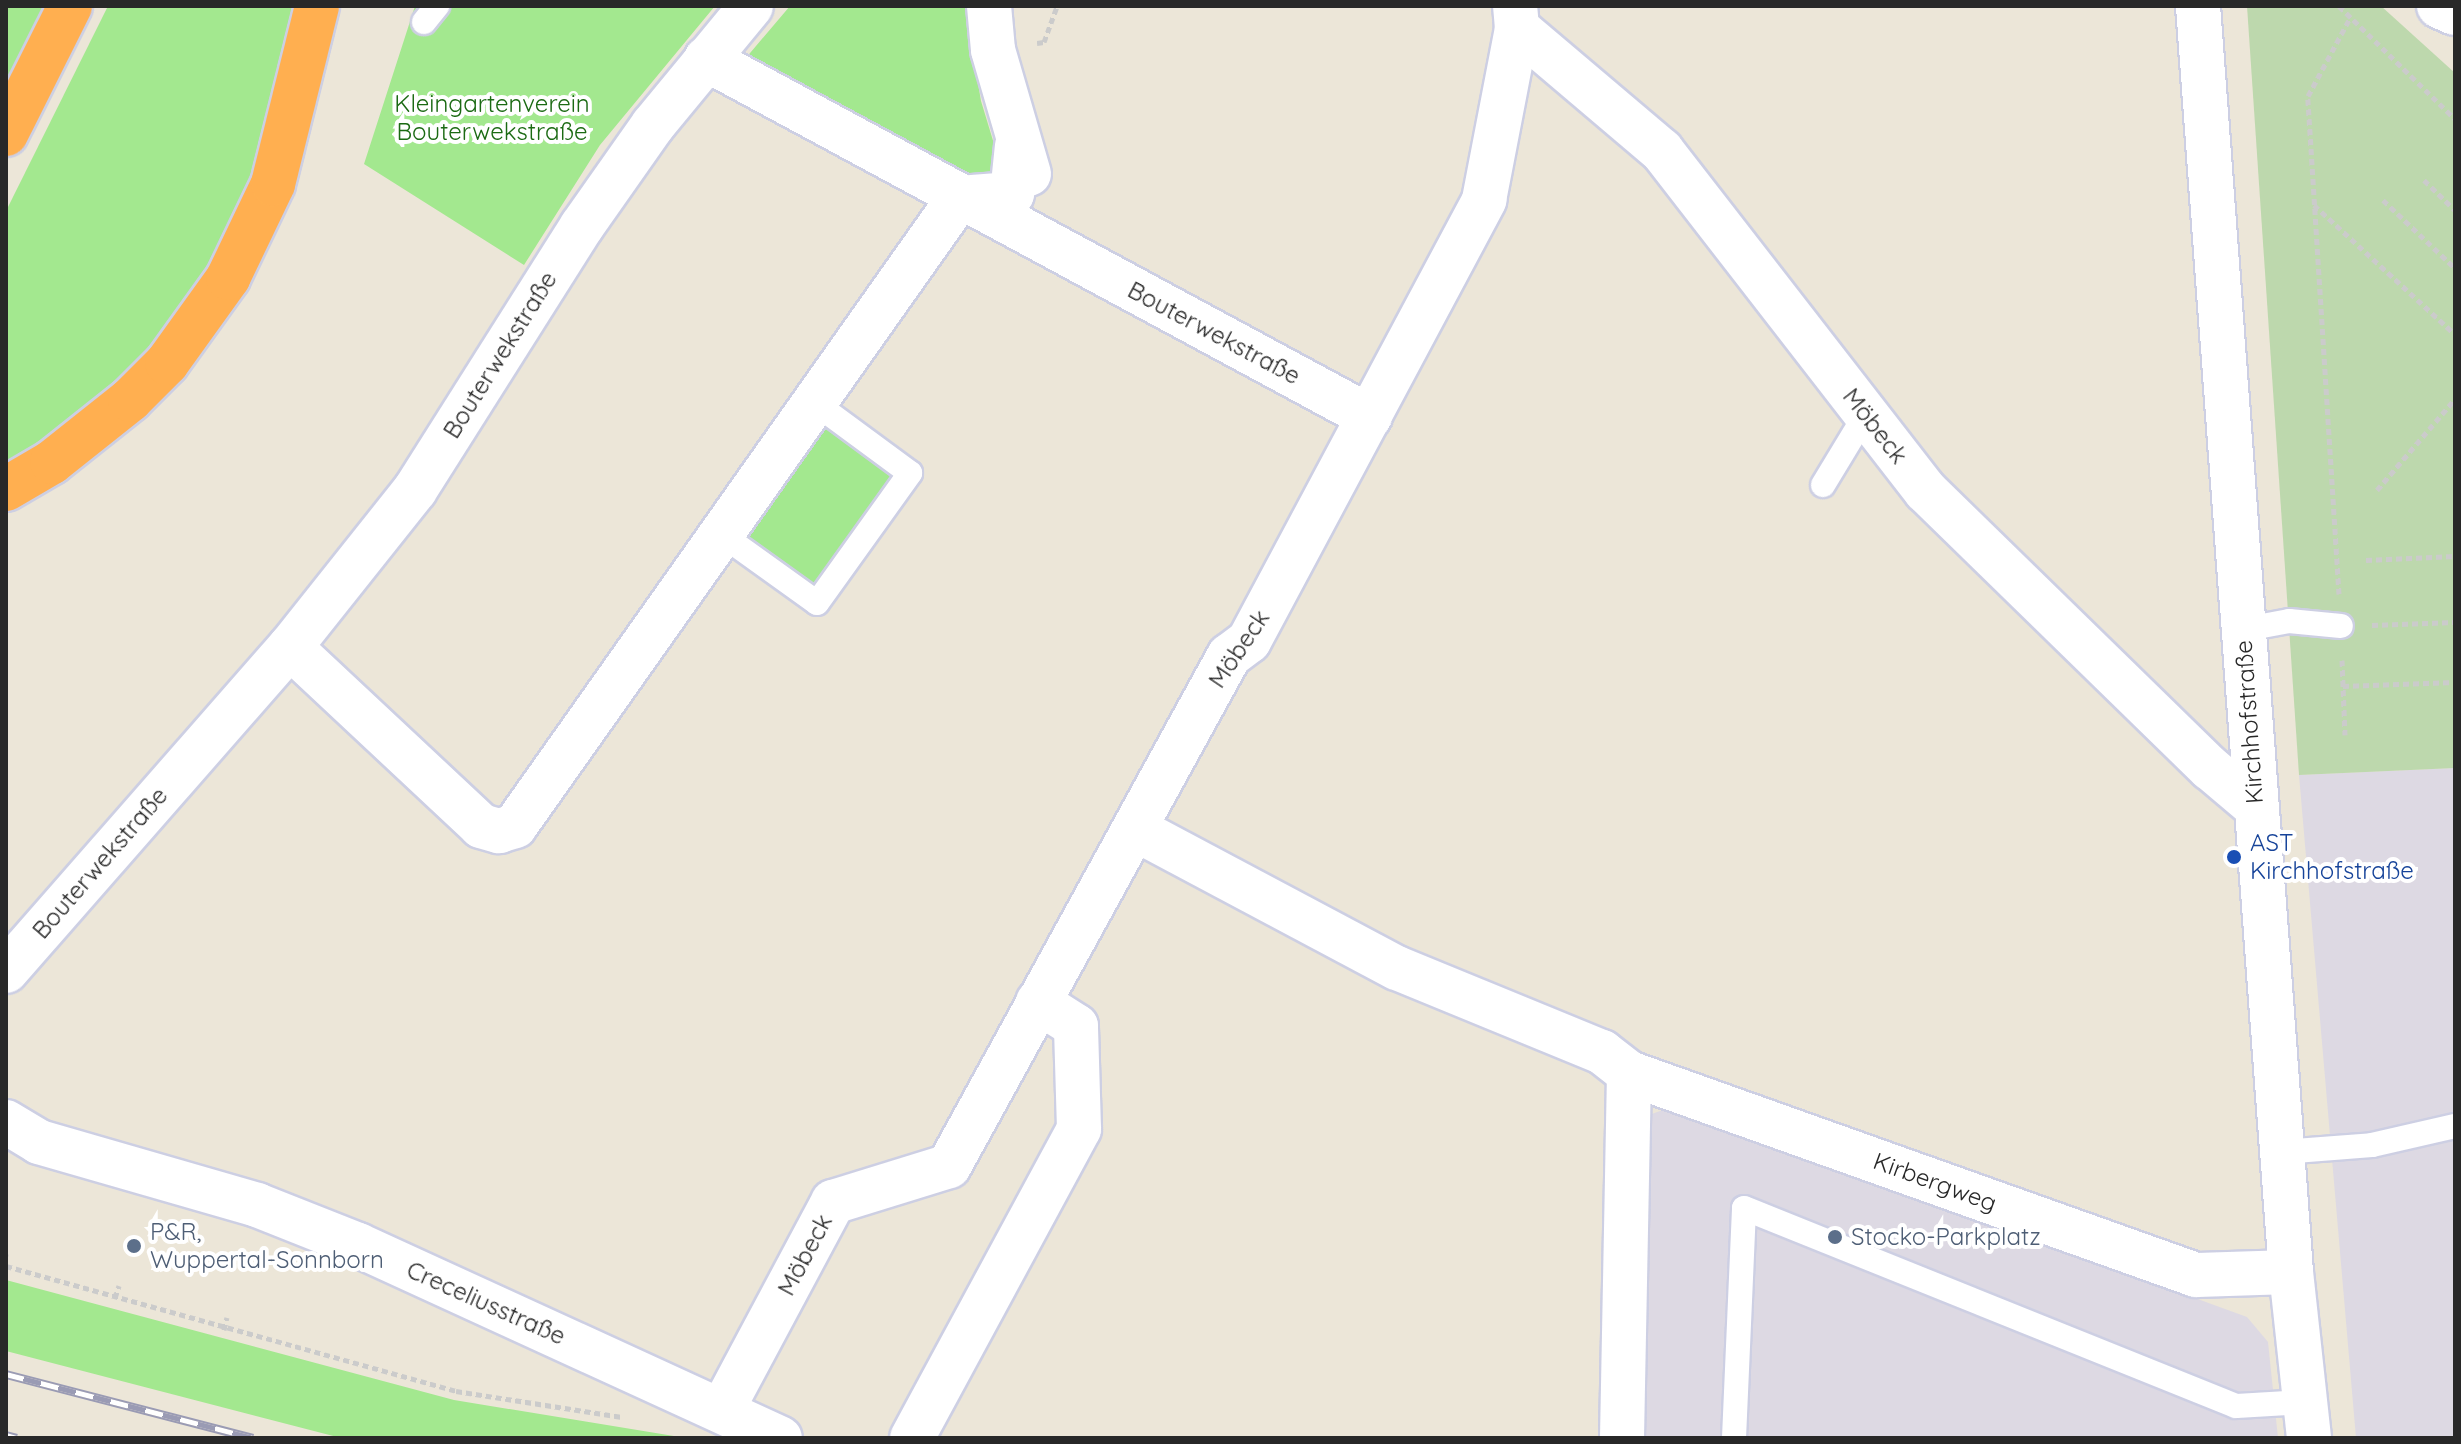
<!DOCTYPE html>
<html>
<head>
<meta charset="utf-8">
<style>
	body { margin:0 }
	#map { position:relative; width:2461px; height:1444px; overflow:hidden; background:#ece6d8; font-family:Quicksand,sans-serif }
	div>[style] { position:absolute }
	.industrial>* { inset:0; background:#ddd9e3 }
	.green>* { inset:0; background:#a3e88f }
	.cemetery>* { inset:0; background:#bdd8ad }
	.path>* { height:5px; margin-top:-2.5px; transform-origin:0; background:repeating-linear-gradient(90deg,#cbcbcb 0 6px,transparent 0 10px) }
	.roads { filter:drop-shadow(2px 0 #cdcfe3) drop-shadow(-2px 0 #cdcfe3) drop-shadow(0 2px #cdcfe3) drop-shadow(0 -2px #cdcfe3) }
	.lane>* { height:24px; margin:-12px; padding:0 12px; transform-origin:12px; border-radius:12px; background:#fff }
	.street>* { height:44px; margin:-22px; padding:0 22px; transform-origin:22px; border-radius:22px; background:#fff }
	.highway>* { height:44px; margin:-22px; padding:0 22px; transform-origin:22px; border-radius:22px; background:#ffaf50 }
	.rail>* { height:9px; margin-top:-4.5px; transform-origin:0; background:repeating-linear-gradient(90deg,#fff 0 18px,#9a9bb4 0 36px); box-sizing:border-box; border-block:2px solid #9a9bb4 }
	.dots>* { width:22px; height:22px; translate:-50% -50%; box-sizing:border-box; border:4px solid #fff; border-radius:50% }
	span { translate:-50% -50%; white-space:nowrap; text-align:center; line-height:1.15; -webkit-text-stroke:8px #fff; paint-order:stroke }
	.park-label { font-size:24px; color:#1b6a13 }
	.street-label { font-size:24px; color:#282828 }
	.transit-label { font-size:24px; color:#164399 }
	.left { translate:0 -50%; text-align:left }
	.service-label { font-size:24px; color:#4e5e75 }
	.frame { position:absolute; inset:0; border:8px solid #282828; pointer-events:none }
</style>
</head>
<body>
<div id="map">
	<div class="industrial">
		<i style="clip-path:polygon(2455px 768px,2455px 1438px,2356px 1438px,2299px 775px)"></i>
		<i style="clip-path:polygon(1671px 1107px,2247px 1317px,2268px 1342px,2278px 1438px,1640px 1438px,1649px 1115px)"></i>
	</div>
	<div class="green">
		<i style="clip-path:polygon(6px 6px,55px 6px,6px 103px)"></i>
		<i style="clip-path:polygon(108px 6px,300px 6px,273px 136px,191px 307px,136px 370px,6px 470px,6px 211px)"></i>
		<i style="clip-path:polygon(415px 6px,715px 6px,600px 145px,524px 265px,364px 164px)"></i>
		<i style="clip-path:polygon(790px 6px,965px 6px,981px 101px,998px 157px,990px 174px,972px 182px,745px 59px)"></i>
		<i style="clip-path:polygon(818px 419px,892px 474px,819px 582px,810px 584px,739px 533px)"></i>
		<i style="clip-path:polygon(6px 1280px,454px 1400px,686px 1438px,341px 1438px,6px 1351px)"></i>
	</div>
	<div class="cemetery">
		<i style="clip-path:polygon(2247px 6px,2381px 6px,2455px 73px,2455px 768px,2299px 775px)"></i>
	</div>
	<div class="path">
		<i style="left:2339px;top:6px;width:162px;rotate:44.2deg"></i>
		<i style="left:1037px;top:43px;width:7px;rotate:-8deg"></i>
		<i style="left:1044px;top:42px;width:38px;rotate:-70deg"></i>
		<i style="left:2424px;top:180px;width:43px;rotate:44.1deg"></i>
		<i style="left:2383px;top:200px;width:99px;rotate:43.4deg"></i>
		<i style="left:2314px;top:205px;width:191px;rotate:42.5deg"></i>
		<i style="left:2377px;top:490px;width:120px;rotate:-49.4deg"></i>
		<i style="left:2366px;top:560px;width:89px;rotate:-2.6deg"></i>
		<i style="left:2339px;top:594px;width:499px;rotate:-93.6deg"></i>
		<i style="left:2308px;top:96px;width:89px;rotate:-61.7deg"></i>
		<i style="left:2372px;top:625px;width:83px;rotate:-2.1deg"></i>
		<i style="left:2342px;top:660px;width:75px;rotate:87.7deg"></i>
		<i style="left:2343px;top:686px;width:112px;rotate:-2deg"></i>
		<i style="left:6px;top:1256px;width:2px;rotate:-90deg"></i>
		<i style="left:6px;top:1266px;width:467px;rotate:15.5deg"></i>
		<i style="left:456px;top:1391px;width:168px;rotate:8.9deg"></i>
		<i style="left:115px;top:1298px;width:13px;rotate:-72deg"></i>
		<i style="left:224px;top:1330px;width:13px;rotate:-77deg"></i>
	</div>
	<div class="roads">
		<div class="lane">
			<i style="left:424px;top:22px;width:21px;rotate:-51deg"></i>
			<i style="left:1823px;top:485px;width:83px;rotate:-58.8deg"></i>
			<i style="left:721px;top:534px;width:118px;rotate:35.7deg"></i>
			<i style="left:817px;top:603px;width:160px;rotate:-54.4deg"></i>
			<i style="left:910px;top:473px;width:118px;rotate:-143.6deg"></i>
			<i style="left:2241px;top:630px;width:49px;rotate:-10.6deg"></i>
			<i style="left:2289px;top:621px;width:52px;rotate:5.5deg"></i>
			<i style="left:2282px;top:1152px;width:90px;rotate:-4.4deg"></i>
			<i style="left:2372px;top:1145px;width:85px;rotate:-12.9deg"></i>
			<i style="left:1734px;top:1438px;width:230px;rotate:-87.5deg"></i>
			<i style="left:1744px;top:1208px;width:530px;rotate:21.92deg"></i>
			<i style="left:2236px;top:1406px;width:69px;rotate:-3.3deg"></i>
		</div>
		<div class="street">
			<i style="left:989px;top:6px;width:44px;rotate:84.8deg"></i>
			<i style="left:993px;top:50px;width:129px;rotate:73.8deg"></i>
			<i style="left:2198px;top:6px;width:1269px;rotate:85.8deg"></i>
			<i style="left:2291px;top:1272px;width:167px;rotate:83.8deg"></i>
			<i style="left:2439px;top:6px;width:17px;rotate:24deg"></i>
			<i style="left:1517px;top:28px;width:190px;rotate:40.3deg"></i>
			<i style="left:1662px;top:151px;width:430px;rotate:52.2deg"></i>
			<i style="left:1926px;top:491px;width:397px;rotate:44.3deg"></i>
			<i style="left:2210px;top:768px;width:59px;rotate:40.2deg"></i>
			<i style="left:706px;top:59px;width:754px;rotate:28.33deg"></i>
			<i style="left:290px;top:647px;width:262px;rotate:43.1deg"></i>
			<i style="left:481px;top:826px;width:19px;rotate:16deg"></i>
			<i style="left:499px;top:831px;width:17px;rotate:-17deg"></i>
			<i style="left:515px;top:826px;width:769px;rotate:-54.74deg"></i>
			<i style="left:959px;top:198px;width:53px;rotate:-4.3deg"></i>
			<i style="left:1012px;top:194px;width:48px;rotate:-84.1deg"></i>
			<i style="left:1137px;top:830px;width:294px;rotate:28deg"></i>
			<i style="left:1397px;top:968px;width:222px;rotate:22.3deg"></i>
			<i style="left:1602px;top:1052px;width:34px;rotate:38deg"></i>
			<i style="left:1629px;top:1073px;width:602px;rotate:19.61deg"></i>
			<i style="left:2196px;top:1275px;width:95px;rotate:-1.8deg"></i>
			<i style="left:6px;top:971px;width:431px;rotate:-48.8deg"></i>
			<i style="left:290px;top:647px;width:201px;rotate:-51.5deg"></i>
			<i style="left:415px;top:490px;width:312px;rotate:-57.7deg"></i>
			<i style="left:582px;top:226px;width:123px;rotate:-54.9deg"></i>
			<i style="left:653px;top:125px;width:154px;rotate:-50.5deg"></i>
			<i style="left:6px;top:1122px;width:39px;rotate:31deg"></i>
			<i style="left:39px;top:1142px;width:227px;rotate:16.1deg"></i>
			<i style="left:257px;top:1205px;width:109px;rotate:21.6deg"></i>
			<i style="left:358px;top:1245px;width:464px;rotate:24.6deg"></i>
			<i style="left:722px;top:1410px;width:236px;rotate:-61.9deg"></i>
			<i style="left:833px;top:1202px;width:121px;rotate:-17.2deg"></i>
			<i style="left:949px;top:1166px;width:582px;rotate:-61.23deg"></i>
			<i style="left:1229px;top:656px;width:25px;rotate:-37deg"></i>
			<i style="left:1249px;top:641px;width:500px;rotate:-61.9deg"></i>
			<i style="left:1484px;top:200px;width:175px;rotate:-79.1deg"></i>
			<i style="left:1517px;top:28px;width:22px;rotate:-95deg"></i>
			<i style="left:912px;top:1438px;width:351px;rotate:-61.6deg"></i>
			<i style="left:1079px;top:1129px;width:103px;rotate:-91.7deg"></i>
			<i style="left:1076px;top:1026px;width:45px;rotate:-147.7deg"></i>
			<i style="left:1622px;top:1438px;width:365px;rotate:-88.9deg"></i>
		</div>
		<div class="highway">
			<i style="left:6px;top:134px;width:143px;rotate:-63.4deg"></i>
			<i style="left:6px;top:489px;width:53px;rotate:-30.4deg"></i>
			<i style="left:52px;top:462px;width:100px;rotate:-38.5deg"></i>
			<i style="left:130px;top:400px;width:52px;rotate:-45deg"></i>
			<i style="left:167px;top:363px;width:105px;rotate:-54.3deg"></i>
			<i style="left:228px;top:278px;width:104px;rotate:-64.4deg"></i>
			<i style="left:273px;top:184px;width:183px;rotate:-76.1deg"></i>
		</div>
	</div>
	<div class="rail">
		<i style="left:6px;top:1374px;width:255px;rotate:14.5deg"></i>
		<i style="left:6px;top:1435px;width:11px;rotate:15deg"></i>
	</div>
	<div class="dots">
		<i style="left:2234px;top:857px;background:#1a4fb4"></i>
		<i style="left:1835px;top:1237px;background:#5c6f8a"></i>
		<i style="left:134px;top:1246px;background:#5c6f8a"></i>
	</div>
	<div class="park-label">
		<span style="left:492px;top:118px">Kleingartenverein<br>Bouterwekstraße</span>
	</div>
	<div class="street-label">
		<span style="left:1214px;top:333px;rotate:28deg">Bouterwekstraße</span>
		<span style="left:500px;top:355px;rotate:-58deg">Bouterwekstraße</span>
		<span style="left:1875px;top:426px;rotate:52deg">Möbeck</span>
		<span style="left:1239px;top:649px;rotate:-56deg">Möbeck</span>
		<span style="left:2249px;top:722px;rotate:-94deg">Kirchhofstraße</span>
		<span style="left:100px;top:863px;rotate:-49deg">Bouterwekstraße</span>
		<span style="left:1935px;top:1182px;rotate:20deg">Kirbergweg</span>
		<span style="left:805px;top:1255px;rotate:-62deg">Möbeck</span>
		<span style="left:486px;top:1303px;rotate:24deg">Creceliusstraße</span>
	</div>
	<div class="transit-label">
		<span class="left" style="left:2250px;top:857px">AST<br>Kirchhofstraße</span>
	</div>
	<div class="service-label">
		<span class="left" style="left:150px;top:1246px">P&amp;R,<br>Wuppertal-Sonnborn</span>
		<span class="left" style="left:1851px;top:1237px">Stocko-Parkplatz</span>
	</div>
	<div class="frame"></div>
</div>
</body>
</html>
